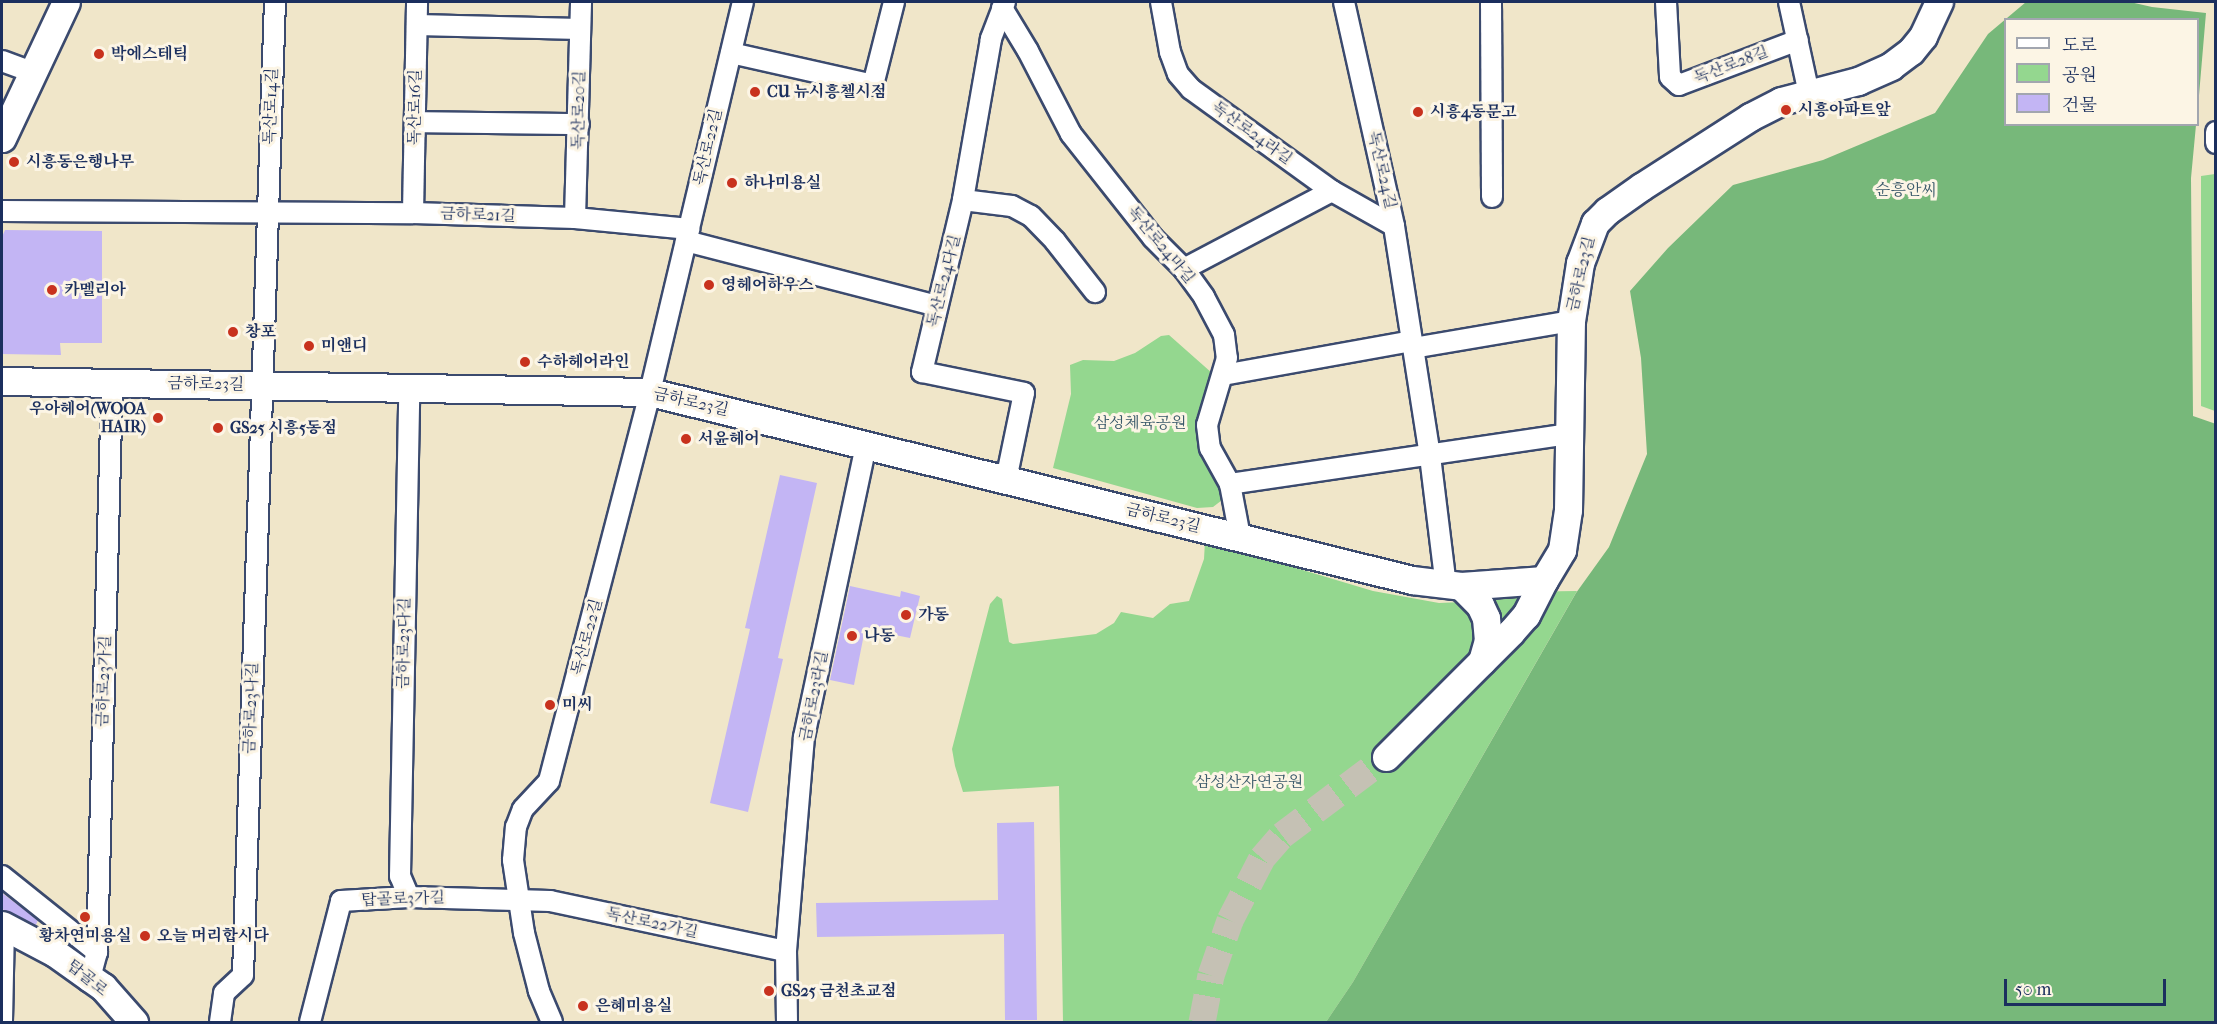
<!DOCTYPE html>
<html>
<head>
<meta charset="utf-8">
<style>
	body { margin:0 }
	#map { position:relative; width:2217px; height:1024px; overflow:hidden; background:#f0e6c9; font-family:"IM FELL French Canon","Noto Serif KR",serif }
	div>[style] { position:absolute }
	.green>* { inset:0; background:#94d78f }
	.forest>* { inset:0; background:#77b87a }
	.building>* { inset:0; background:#c3b5f4 }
	.secondary-tunnel>* { height:27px; margin-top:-13.5px; transform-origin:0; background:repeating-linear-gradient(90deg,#c5c1b4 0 27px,transparent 0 41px) }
	.roads { filter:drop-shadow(2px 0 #3b4a6e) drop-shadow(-2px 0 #3b4a6e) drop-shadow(0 2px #3b4a6e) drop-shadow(0 -2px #3b4a6e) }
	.street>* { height:20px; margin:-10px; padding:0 10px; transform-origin:10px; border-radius:10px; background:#fff }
	.secondary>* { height:27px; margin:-13.5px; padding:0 13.5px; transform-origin:13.5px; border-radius:13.5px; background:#fff }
	.dots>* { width:16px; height:16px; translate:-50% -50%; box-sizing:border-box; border:3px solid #fcf5e5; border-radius:50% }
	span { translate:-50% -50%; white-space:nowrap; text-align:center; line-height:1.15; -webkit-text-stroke:6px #fcf5e5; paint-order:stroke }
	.poi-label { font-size:16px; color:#1b2f5e; font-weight:700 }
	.left { translate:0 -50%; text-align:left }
	.right { translate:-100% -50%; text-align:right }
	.street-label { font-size:16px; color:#1b2f5e }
	.park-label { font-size:16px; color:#39596a }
	.frame { position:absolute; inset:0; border:3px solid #1b2f5e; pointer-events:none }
	.legend { position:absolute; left:2004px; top:18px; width:195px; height:108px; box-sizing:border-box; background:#fcf5e5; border:2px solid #a2a6af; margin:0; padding:8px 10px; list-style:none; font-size:18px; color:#1b2f5e }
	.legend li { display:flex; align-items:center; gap:12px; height:30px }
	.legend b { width:30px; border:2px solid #a2a6af }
	.scale { position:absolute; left:2004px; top:979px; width:162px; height:27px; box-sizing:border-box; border:3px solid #1b2f5e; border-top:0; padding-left:8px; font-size:18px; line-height:21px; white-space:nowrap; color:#1b2f5e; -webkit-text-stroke:4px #fcf5e5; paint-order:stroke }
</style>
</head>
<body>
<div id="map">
	<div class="green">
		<i style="clip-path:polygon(2215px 174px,2216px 174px,2215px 411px,2201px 406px,2201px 176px)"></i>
		<i style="clip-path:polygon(1169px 335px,1221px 381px,1211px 409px,1226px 497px,1213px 507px,1197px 508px,1053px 468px,1071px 394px,1070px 365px,1083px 360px,1114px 361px,1135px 353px,1161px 336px)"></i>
		<i style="clip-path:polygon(1205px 541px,1373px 591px,1439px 603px,1486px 601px,1516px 592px,1577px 591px,1353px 982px,1326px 1022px,1063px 1022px,1059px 786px,963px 792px,955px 766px,952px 749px,990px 604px,997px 596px,1002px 599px,1009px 642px,1013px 644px,1096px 634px,1114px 623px,1121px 612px,1153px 618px,1170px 604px,1189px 601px,1204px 559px)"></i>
	</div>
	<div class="forest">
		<i style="clip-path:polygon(2026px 2px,2130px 2px,2152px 7px,2206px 13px,2198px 107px,2198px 20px,2006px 20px,2006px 124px,2196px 125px,2191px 178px,2193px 416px,2216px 424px,2215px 1022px,1326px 1022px,1353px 982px,1576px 593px,1609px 547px,1647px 454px,1641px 358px,1630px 291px,1668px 248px,1733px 185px,1823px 160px,1935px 113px,1988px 34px)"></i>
	</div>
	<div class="building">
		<i style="clip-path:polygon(5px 230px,102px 231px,102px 343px,60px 343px,61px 355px,2px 354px,2px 237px)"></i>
		<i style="clip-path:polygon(780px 475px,817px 483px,778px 658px,783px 659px,748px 812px,710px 803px,750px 629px,745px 628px)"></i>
		<i style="clip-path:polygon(850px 586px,900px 597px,901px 591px,920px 596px,910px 638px,865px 629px,854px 685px,830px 680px)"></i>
		<i style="clip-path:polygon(1034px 822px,1037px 1020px,1005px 1020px,1004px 934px,817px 937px,816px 903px,998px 900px,997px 823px)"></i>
		<i style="clip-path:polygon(2px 893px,38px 920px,36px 925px,2px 909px)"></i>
	</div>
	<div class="secondary-tunnel">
		<i style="left:1202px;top:1022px;width:48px;rotate:-79.2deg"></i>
		<i style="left:1211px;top:975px;width:58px;rotate:-70.9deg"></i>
		<i style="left:1230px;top:920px;width:70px;rotate:-62.7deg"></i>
		<i style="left:1262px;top:858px;width:30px;rotate:-49deg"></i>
		<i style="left:1282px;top:835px;width:130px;rotate:-36.9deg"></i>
	</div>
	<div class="roads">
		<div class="street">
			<i style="left:1005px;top:2px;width:40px;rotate:111deg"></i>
			<i style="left:991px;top:39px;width:163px;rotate:99.9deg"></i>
			<i style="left:963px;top:200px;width:177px;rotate:103.4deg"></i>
			<i style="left:922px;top:372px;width:104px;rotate:11.6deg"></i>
			<i style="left:1024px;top:393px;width:89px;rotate:101.7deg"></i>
			<i style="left:1161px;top:2px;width:51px;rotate:79.8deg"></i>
			<i style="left:1170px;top:52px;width:23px;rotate:70deg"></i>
			<i style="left:1178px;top:74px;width:20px;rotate:49deg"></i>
			<i style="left:1191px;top:89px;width:174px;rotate:35.9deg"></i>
			<i style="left:1332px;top:191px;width:71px;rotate:29.4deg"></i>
			<i style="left:1344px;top:2px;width:230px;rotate:77.4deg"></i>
			<i style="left:1394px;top:226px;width:233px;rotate:81.1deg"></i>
			<i style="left:1430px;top:456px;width:131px;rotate:83deg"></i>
			<i style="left:1491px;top:2px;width:195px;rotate:89.7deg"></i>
			<i style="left:1666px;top:2px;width:75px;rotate:86.9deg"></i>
			<i style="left:1670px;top:77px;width:12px;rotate:42deg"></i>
			<i style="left:1679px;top:85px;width:127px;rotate:-20.7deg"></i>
			<i style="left:1789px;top:2px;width:94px;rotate:77.7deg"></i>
			<i style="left:1002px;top:8px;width:50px;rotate:58.8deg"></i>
			<i style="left:1028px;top:51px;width:93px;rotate:62.6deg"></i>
			<i style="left:1071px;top:134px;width:132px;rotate:51.7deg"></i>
			<i style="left:1153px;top:238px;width:44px;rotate:45deg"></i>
			<i style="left:1184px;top:269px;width:34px;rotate:54deg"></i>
			<i style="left:1204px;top:297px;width:43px;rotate:62.2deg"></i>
			<i style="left:1224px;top:335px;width:23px;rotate:83deg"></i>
			<i style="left:1227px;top:358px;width:70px;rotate:106.6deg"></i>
			<i style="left:1207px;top:425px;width:23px;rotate:83deg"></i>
			<i style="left:1210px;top:448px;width:41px;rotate:60.9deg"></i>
			<i style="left:1230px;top:484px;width:54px;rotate:79.3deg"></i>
			<i style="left:417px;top:25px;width:163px;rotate:1.4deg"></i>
			<i style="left:731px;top:53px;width:146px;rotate:12.7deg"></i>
			<i style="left:873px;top:85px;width:86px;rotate:-75.8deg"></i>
			<i style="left:2px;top:61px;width:33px;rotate:20deg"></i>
			<i style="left:415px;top:122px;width:164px;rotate:0.7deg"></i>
			<i style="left:2216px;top:132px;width:11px;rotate:90deg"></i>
			<i style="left:963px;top:200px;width:49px;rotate:7deg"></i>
			<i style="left:1012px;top:206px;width:21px;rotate:28deg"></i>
			<i style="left:1031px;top:216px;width:35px;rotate:46deg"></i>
			<i style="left:1055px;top:241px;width:65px;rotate:51.9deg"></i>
			<i style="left:2px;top:211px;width:411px;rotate:0.3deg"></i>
			<i style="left:413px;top:213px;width:162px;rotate:1.8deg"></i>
			<i style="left:575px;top:218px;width:115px;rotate:5.5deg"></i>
			<i style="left:413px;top:213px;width:211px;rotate:-88.9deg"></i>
			<i style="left:575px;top:218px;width:216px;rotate:-88.4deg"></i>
			<i style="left:686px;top:241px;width:259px;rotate:14.5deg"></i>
			<i style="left:1184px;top:269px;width:167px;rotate:-27.8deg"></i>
			<i style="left:1413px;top:348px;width:160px;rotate:-9.7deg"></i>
			<i style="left:1223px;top:375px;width:192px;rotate:-10.2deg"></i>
			<i style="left:1230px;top:484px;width:342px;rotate:-8.4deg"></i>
			<i style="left:2px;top:876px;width:122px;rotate:38.7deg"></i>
			<i style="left:409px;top:897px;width:23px;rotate:-113deg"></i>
			<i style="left:400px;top:876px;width:488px;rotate:-88.9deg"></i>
			<i style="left:90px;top:978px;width:27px;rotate:-75deg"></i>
			<i style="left:97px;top:952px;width:569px;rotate:-88.49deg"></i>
			<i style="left:2px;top:1021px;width:95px;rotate:-88.8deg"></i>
			<i style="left:220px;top:1022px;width:29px;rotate:-82deg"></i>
			<i style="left:224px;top:993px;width:26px;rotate:-43deg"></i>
			<i style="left:243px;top:975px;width:974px;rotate:-88.12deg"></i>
			<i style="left:310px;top:1022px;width:125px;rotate:-75.6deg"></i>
			<i style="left:341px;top:901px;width:68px;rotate:-3.4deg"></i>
			<i style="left:409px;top:897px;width:141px;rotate:1.6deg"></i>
			<i style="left:550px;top:901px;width:241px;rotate:12deg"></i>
			<i style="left:552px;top:1022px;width:34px;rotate:-113deg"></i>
			<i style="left:539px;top:991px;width:60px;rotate:-104.5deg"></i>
			<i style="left:524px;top:933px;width:74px;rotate:-98.6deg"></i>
			<i style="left:513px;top:860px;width:33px;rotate:-85deg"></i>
			<i style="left:516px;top:827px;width:19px;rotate:-69deg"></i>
			<i style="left:523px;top:809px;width:38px;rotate:-47deg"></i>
			<i style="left:549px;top:781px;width:402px;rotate:-75.4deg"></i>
			<i style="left:650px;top:392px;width:401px;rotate:-76.6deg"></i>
			<i style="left:787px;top:1022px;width:71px;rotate:-90.8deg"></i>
			<i style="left:786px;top:951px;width:215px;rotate:-85.2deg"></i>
			<i style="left:804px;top:737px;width:299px;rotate:-78deg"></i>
		</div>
		<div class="secondary">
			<i style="left:2px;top:138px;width:150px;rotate:-64.8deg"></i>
			<i style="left:2px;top:381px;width:648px;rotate:0.97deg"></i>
			<i style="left:650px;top:392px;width:785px;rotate:13.86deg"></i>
			<i style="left:1412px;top:580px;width:49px;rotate:7deg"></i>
			<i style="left:1461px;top:586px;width:83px;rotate:-4.1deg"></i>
			<i style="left:1544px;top:580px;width:35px;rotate:-59deg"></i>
			<i style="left:1562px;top:550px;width:40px;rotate:-81.5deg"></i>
			<i style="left:1568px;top:510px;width:189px;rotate:-89.1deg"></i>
			<i style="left:1571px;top:321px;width:59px;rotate:-81.2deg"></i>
			<i style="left:1580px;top:263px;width:43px;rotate:-69.4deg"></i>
			<i style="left:1595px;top:223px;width:17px;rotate:-45deg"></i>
			<i style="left:1607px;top:211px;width:42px;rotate:-35.2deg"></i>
			<i style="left:1641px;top:187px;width:130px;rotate:-32.7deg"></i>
			<i style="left:1750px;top:117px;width:35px;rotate:-27deg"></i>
			<i style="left:1781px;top:101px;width:80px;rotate:-14.6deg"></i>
			<i style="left:1858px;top:81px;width:36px;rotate:-24deg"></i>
			<i style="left:1891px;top:66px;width:25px;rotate:-37deg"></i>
			<i style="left:1911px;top:51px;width:19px;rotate:-51deg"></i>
			<i style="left:1923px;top:36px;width:38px;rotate:-65deg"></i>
			<i style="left:1461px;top:586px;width:27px;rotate:45deg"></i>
			<i style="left:1480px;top:605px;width:14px;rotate:65deg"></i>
			<i style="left:1486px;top:618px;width:22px;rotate:85deg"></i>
			<i style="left:1488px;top:640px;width:22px;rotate:106deg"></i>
			<i style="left:1386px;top:757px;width:177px;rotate:-45deg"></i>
			<i style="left:1511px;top:632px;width:23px;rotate:-49deg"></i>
			<i style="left:1526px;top:615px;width:39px;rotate:-63deg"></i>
			<i style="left:2px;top:925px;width:60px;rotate:27.8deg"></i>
			<i style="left:55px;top:953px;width:43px;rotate:35.5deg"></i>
			<i style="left:90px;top:978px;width:16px;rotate:35deg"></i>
			<i style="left:103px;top:987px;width:47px;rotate:48.5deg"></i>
		</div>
	</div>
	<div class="dots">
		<i style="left:99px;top:54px;background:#c8321e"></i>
		<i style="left:755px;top:92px;background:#c8321e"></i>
		<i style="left:1786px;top:110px;background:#c8321e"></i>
		<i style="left:1418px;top:112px;background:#c8321e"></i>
		<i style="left:14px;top:162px;background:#c8321e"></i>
		<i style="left:732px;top:183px;background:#c8321e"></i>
		<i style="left:709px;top:285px;background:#c8321e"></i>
		<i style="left:52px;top:290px;background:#c8321e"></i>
		<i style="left:233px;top:332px;background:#c8321e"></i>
		<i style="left:309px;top:346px;background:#c8321e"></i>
		<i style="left:525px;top:362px;background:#c8321e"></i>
		<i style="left:158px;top:418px;background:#c8321e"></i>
		<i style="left:218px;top:428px;background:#c8321e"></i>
		<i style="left:686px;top:439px;background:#c8321e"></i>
		<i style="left:906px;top:615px;background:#c8321e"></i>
		<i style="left:852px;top:636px;background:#c8321e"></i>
		<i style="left:550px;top:705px;background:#c8321e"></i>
		<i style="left:85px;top:917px;background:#c8321e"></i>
		<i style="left:145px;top:936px;background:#c8321e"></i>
		<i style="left:769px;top:991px;background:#c8321e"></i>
		<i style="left:583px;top:1006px;background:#c8321e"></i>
	</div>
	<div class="poi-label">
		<span class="left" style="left:111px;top:54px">박에스테틱</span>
		<span class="left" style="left:767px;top:92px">CU 뉴시흥첼시점</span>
		<span class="left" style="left:1798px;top:110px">시흥아파트앞</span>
		<span class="left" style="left:1430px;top:112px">시흥4동문고</span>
		<span class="left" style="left:26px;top:162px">시흥동은행나무</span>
		<span class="left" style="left:744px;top:183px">하나미용실</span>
		<span class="left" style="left:721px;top:285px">영헤어하우스</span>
		<span class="left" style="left:64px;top:290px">카멜리아</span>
		<span class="left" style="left:245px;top:332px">창포</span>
		<span class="left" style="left:321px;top:346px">미앤디</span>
		<span class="left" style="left:537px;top:362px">수하헤어라인</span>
		<span class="right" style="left:146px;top:418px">우아헤어(WOOA<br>HAIR)</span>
		<span class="left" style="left:230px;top:428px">GS25 시흥5동점</span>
		<span class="left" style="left:698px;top:439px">서윤헤어</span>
		<span class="left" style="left:918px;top:615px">가동</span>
		<span class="left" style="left:864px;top:636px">나동</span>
		<span class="left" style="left:562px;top:705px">미씨</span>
		<span style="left:85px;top:936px">황차연미용실</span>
		<span class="left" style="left:157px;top:936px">오늘 머리합시다</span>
		<span class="left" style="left:781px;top:991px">GS25 금천초교점</span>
		<span class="left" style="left:595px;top:1006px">은혜미용실</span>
	</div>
	<div class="street-label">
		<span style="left:1731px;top:65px;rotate:-21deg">독산로28길</span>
		<span style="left:271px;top:106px;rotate:-88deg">독산로14길</span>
		<span style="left:415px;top:107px;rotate:-89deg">독산로16길</span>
		<span style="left:579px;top:110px;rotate:-89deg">독산로20길</span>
		<span style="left:1252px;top:133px;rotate:36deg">독산로24라길</span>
		<span style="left:708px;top:147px;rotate:-77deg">독산로22길</span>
		<span style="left:1382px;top:170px;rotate:77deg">독산로24길</span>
		<span style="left:478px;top:215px;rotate:2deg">금하로21길</span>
		<span style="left:1161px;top:245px;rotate:50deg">독산로24마길</span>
		<span style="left:1581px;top:274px;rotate:-77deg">금하로23길</span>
		<span style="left:944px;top:281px;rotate:-76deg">독산로24다길</span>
		<span style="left:206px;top:384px;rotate:1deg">금하로23길</span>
		<span style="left:691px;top:402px;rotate:13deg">금하로23길</span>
		<span style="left:1163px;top:518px;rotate:14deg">금하로23길</span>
		<span style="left:587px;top:637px;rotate:-75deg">독산로22길</span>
		<span style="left:404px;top:643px;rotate:-89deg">금하로23다길</span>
		<span style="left:104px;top:681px;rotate:-88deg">금하로23가길</span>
		<span style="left:814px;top:696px;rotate:-79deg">금하로23라길</span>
		<span style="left:251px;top:708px;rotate:-88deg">금하로23나길</span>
		<span style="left:403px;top:899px;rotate:-2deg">탑골로3가길</span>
		<span style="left:652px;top:923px;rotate:12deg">독산로22가길</span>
		<span style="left:87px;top:978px;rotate:39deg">탑골로</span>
	</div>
	<div class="park-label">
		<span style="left:1906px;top:190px">순흥안씨</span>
		<span style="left:1140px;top:423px">삼성체육공원</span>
		<span style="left:1249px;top:782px">삼성산자연공원</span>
	</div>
	<div class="frame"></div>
	<ul class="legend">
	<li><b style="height:8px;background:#fff"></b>도로</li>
	<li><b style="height:16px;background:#94d78f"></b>공원</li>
	<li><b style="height:16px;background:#c3b5f4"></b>건물</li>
	</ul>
	<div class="scale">50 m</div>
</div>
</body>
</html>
